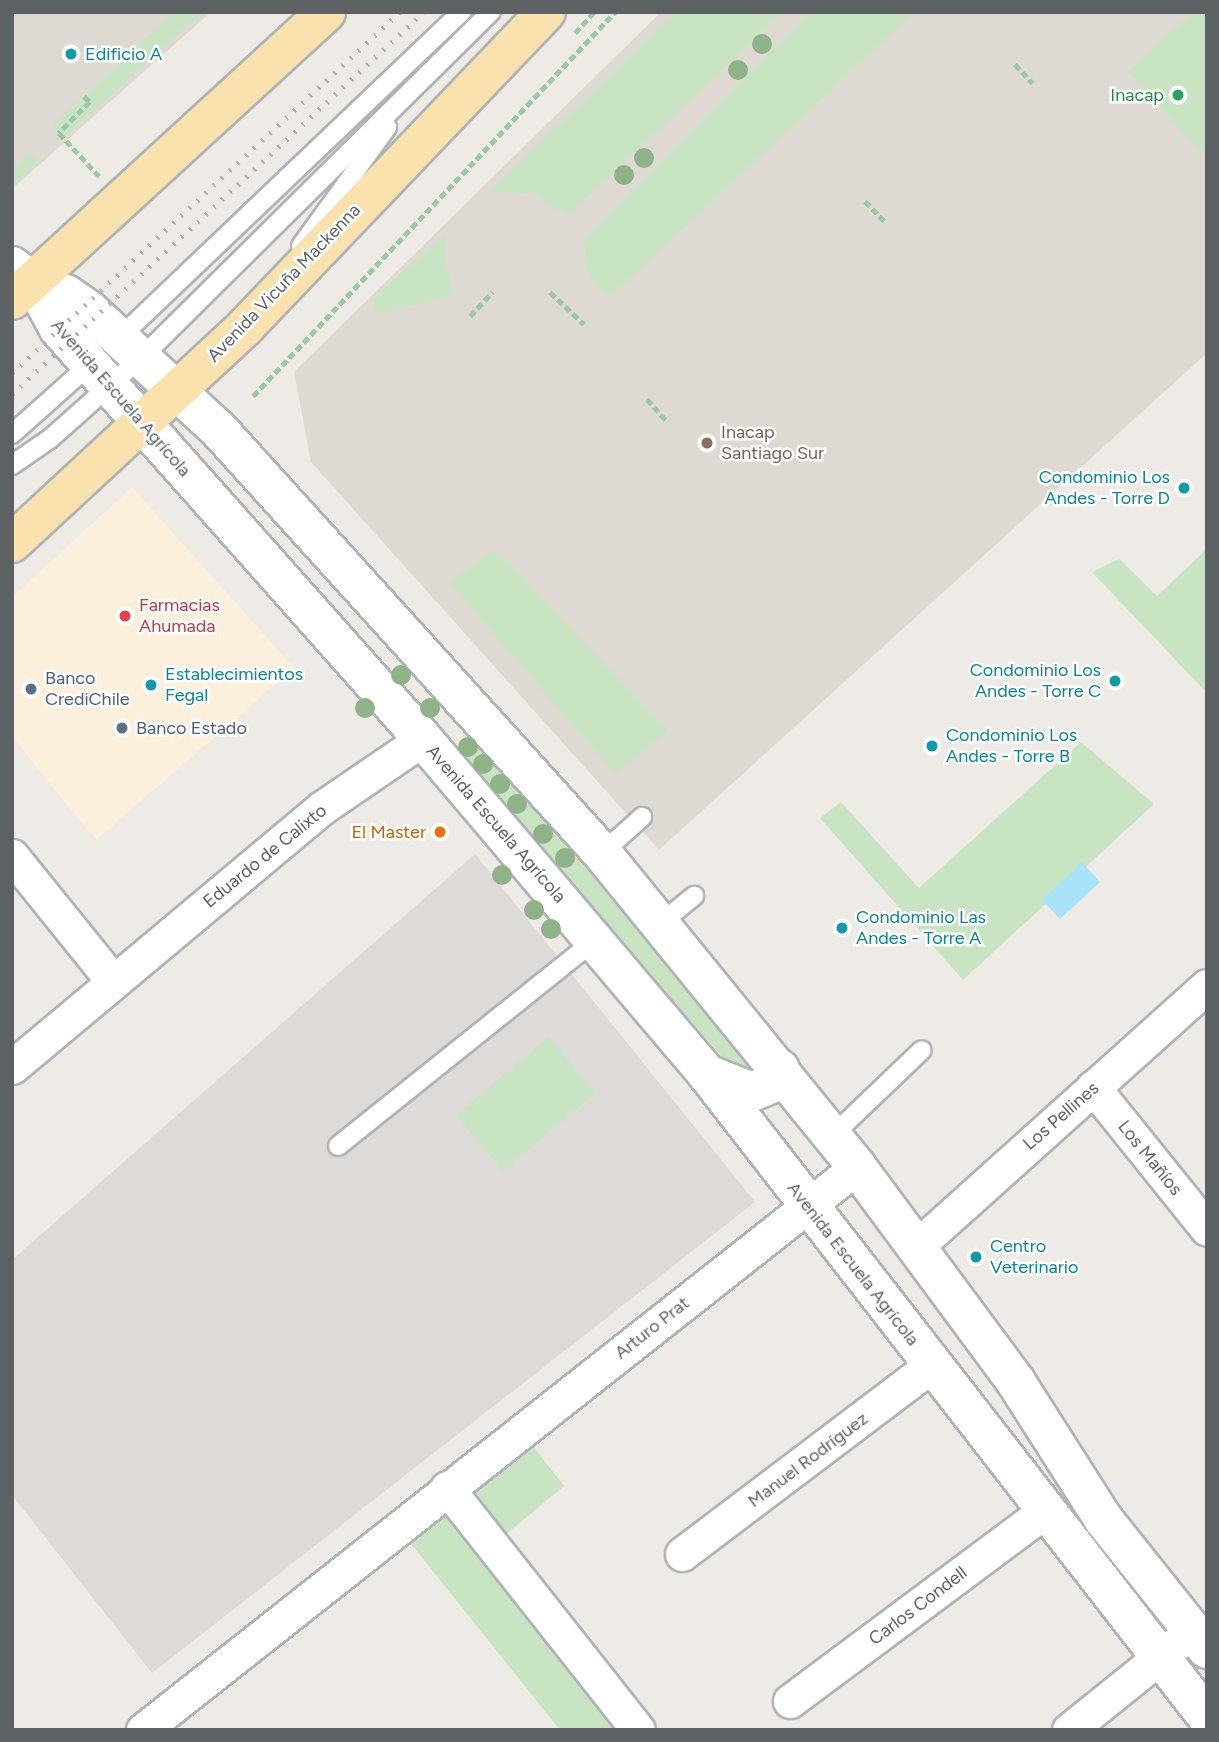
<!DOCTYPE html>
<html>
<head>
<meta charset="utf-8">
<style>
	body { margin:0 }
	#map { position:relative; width:1219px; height:1742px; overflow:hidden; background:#eeeae5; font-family:Figtree,sans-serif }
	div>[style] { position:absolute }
	.commercial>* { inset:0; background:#fcefdc }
	.industrial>* { inset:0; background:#dddad7 }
	.education>* { inset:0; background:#dedad3 }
	.green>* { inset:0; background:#c8e4c3 }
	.water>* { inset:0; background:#a9e3fa }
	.path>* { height:4.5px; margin-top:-2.25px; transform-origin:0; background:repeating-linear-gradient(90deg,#9ec7a3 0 7px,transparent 0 10.5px) }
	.roads { filter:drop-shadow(2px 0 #b0b3b6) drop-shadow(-2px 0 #b0b3b6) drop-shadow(0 2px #b0b3b6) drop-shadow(0 -2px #b0b3b6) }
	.service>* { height:18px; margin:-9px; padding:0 9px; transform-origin:9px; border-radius:9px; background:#fff }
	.minor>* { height:33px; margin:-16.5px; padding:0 16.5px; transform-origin:16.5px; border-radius:16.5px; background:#fff }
	.tertiary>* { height:38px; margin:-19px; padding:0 19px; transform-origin:19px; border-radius:19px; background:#fff }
	.secondary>* { height:38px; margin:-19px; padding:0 19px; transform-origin:19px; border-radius:19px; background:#fff }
	.primary>* { height:38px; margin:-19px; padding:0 19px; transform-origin:19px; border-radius:19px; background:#fae2ae }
	.rail>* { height:5px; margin-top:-2.5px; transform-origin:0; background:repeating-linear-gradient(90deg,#b1b2b2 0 2px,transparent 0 11px) }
	.trees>* { width:20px; height:20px; margin:-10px; border-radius:50%; background:#90b288 }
	.dots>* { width:19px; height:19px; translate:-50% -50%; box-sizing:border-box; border:4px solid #fff; border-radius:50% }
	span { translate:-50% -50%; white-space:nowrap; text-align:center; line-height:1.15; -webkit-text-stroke:5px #fff; paint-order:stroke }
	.culture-label { font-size:18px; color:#0d838f }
	.left { translate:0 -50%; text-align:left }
	.right { translate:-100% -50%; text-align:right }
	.leisure-label { font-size:18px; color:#27864d }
	.street-label { font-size:18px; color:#5c6164 }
	.education-label { font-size:18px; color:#785e54 }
	.health-label { font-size:18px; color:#be3a42 }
	.service-label { font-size:18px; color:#4e5e75 }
	.food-label { font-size:18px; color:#c56008 }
	.frame { position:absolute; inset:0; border:14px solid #5c6164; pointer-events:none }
</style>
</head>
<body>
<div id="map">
	<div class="commercial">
		<i style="clip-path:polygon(132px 487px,294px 668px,96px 840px,12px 737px,12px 597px)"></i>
	</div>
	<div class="industrial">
		<i style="clip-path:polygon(475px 854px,755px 1202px,152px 1673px,12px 1495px,12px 1260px)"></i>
	</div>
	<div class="education">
		<i style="clip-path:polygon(12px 12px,211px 12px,12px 189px)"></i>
		<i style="clip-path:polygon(661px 12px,1207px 12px,1207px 353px,659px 850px,311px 462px,294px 372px)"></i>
	</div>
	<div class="green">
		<i style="clip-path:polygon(174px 12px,202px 12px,65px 138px,52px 126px)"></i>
		<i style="clip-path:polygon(676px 12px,783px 12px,567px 216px,532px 193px,489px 192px)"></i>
		<i style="clip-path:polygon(810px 12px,914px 12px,610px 297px,600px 291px,586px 270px,584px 238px)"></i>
		<i style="clip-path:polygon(1193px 12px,1207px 13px,1207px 158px,1128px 72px)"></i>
		<i style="clip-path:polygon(31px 153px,39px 160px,12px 187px,12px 158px,18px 164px)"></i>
		<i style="clip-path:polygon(446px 235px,446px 264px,454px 296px,377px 313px,370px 300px)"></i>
		<i style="clip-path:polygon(1207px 549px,1207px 693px,1092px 572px,1119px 559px,1157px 596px)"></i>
		<i style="clip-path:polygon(487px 552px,501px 555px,668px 731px,615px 774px,450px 584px)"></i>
		<i style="clip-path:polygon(1081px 742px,1154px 804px,963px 980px,820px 818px,841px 802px,919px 888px)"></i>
		<i style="clip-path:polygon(483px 743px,762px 1075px,743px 1081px,464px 759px,463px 751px)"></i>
		<i style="clip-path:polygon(549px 1037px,595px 1093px,503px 1171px,456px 1115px)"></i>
		<i style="clip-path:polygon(529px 1441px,564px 1486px,481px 1555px,620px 1730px,560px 1730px,408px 1540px)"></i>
	</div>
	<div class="water">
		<i style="clip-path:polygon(1082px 862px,1100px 882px,1060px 919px,1042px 900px)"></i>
	</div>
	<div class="path">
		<i style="left:575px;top:33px;width:28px;rotate:-48deg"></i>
		<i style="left:1015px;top:64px;width:26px;rotate:47deg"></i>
		<i style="left:84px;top:96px;width:8px;rotate:45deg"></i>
		<i style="left:90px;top:102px;width:44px;rotate:135deg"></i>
		<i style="left:59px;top:133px;width:59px;rotate:47.1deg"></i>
		<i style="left:865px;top:201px;width:28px;rotate:46deg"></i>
		<i style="left:550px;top:292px;width:47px;rotate:43.3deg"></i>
		<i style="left:470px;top:316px;width:33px;rotate:-47deg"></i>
		<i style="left:253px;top:396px;width:528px;rotate:-46.69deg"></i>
		<i style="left:647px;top:399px;width:30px;rotate:48deg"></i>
	</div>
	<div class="roads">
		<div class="service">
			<i style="left:301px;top:246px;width:147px;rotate:-54.1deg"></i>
			<i style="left:117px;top:340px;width:476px;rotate:-43.6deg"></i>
			<i style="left:12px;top:434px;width:110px;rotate:-41.7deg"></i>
			<i style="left:12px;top:465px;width:47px;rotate:-34.7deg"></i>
			<i style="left:51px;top:438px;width:122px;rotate:-41.7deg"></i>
			<i style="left:142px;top:357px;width:491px;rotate:-44.7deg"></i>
			<i style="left:602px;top:853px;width:54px;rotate:-42deg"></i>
			<i style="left:661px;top:923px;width:43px;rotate:-39.3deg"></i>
			<i style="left:832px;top:1136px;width:124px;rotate:-43.7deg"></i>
			<i style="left:338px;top:1146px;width:331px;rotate:-38.7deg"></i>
		</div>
		<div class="minor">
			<i style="left:12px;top:856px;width:161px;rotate:51.1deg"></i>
			<i style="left:12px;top:1067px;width:405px;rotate:-39.9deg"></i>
			<i style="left:323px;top:807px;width:121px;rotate:-34.2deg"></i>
			<i style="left:1093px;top:1087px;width:182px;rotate:51.2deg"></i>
			<i style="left:916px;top:1247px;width:391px;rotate:-41.9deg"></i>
			<i style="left:447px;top:1488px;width:308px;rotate:51.7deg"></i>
			<i style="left:682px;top:1554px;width:313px;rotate:-37.1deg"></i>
			<i style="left:790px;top:1701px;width:319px;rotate:-36.7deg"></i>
			<i style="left:143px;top:1730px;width:909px;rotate:-38.26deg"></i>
			<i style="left:1069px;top:1730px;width:158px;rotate:-38.8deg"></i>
		</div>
		<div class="tertiary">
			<i style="left:12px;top:266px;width:26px;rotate:36deg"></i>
		</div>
		<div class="secondary">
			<i style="left:33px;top:281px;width:55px;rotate:61.6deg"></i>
			<i style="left:59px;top:329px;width:548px;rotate:48.4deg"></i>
			<i style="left:423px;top:739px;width:439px;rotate:49.7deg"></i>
			<i style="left:707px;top:1074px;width:815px;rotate:52.13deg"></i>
			<i style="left:33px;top:281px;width:35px;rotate:22deg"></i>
			<i style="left:66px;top:294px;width:29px;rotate:35deg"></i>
			<i style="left:90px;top:311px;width:176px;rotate:42.7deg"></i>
			<i style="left:219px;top:430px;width:571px;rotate:47.84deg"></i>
			<i style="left:602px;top:853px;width:405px;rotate:50.9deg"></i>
			<i style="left:857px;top:1167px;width:267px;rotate:53.5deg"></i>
			<i style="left:1016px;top:1382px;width:164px;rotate:57.5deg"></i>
			<i style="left:1104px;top:1520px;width:165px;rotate:51.4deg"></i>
			<i style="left:707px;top:1074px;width:48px;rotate:21.8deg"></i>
			<i style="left:752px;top:1092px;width:25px;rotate:-23deg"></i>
			<i style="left:775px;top:1082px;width:14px;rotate:-69deg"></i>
		</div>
		<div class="primary">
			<i style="left:12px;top:300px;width:426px;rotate:-42.5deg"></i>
			<i style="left:12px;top:543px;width:319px;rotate:-42.8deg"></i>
			<i style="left:246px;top:326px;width:434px;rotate:-46.3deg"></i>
		</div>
	</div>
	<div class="rail">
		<i style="left:12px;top:373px;width:530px;rotate:-42.94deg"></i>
		<i style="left:12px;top:394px;width:562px;rotate:-42.84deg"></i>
	</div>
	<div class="trees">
		<i style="left:762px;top:44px"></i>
		<i style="left:738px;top:70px"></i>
		<i style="left:644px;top:158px"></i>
		<i style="left:624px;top:175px"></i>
		<i style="left:401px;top:675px"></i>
		<i style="left:365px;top:708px"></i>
		<i style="left:430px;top:708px"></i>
		<i style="left:468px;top:747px"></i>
		<i style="left:483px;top:764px"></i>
		<i style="left:500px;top:784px"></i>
		<i style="left:517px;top:804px"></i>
		<i style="left:543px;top:834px"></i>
		<i style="left:565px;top:858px"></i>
		<i style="left:502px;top:875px"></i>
		<i style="left:534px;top:910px"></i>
		<i style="left:551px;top:929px"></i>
	</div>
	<div class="dots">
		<i style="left:71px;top:54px;background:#0f9aa8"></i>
		<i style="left:1178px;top:95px;background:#2e9e5b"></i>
		<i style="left:707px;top:443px;background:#8d6e63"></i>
		<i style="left:1184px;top:488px;background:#0f9aa8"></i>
		<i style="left:125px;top:616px;background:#e0444e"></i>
		<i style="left:1115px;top:681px;background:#0f9aa8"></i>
		<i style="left:151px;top:685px;background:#0f9aa8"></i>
		<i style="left:31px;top:689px;background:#5c6f8a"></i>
		<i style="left:122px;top:728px;background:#5c6f8a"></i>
		<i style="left:932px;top:746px;background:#0f9aa8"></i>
		<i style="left:440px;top:832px;background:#e8710a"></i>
		<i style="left:842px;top:928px;background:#0f9aa8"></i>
		<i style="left:976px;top:1257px;background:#0f9aa8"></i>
	</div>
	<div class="culture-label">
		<span class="left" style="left:85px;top:54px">Edificio A</span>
		<span class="right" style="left:1170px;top:488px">Condominio Los<br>Andes - Torre D</span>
		<span class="right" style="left:1101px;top:681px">Condominio Los<br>Andes - Torre C</span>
		<span class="left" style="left:165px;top:685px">Establecimientos<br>Fegal</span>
		<span class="left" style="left:946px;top:746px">Condominio Los<br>Andes - Torre B</span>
		<span class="left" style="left:856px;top:928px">Condominio Las<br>Andes - Torre A</span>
		<span class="left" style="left:990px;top:1257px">Centro<br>Veterinario</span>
	</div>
	<div class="leisure-label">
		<span class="right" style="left:1164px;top:95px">Inacap</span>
	</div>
	<div class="street-label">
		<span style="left:284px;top:283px;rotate:-46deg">Avenida Vicuña Mackenna</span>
		<span style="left:121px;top:398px;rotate:49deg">Avenida Escuela Agrícola</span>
		<span style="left:496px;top:824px;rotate:49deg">Avenida Escuela Agrícola</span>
		<span style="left:265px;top:856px;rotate:-39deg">Eduardo de Calixto</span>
		<span style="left:1061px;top:1116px;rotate:-41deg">Los Pellines</span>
		<span style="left:1150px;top:1158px;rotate:51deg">Los Mañíos</span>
		<span style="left:853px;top:1264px;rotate:52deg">Avenida Escuela Agrícola</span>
		<span style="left:652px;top:1328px;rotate:-38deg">Arturo Prat</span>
		<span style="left:808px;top:1460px;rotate:-37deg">Manuel Rodríguez</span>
		<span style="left:918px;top:1606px;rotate:-37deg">Carlos Condell</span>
	</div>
	<div class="education-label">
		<span class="left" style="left:721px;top:443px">Inacap<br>Santiago Sur</span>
	</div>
	<div class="health-label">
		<span class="left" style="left:139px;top:616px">Farmacias<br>Ahumada</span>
	</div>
	<div class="service-label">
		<span class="left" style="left:45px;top:689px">Banco<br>CrediChile</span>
		<span class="left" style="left:136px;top:728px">Banco Estado</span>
	</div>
	<div class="food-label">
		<span class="right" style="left:426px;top:832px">El Master</span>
	</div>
	<div class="frame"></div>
</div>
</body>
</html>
